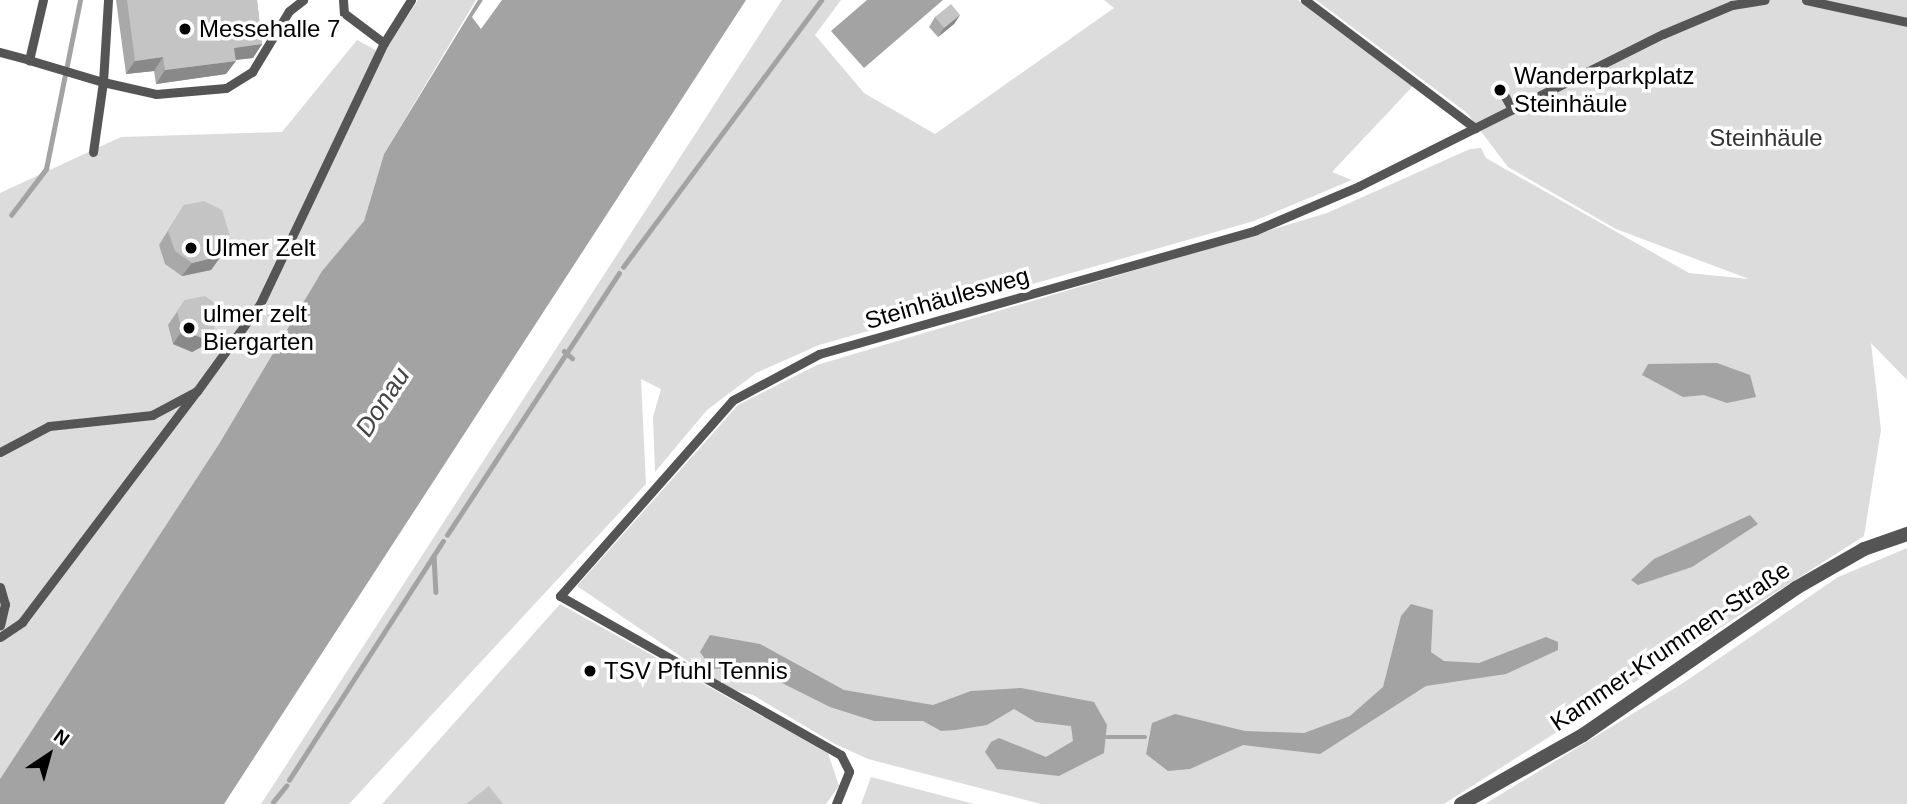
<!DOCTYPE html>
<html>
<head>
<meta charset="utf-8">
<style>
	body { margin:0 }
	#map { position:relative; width:1907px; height:804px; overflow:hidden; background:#fff; font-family:Arial,sans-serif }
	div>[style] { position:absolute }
	.green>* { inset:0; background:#dcdcdc }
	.water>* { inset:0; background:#a3a3a3 }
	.stream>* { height:4.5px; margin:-2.25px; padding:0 2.25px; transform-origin:2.25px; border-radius:2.25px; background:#a3a3a3 }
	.service>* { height:9px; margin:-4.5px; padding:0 4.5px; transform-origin:4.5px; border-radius:4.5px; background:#555 }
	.tertiary>* { height:14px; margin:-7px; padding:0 7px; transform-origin:7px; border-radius:7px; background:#555 }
	.wall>* { inset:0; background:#a9a9a9 }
	.shaded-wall>* { inset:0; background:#898989 }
	.building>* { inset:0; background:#c4c4c4 }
	.dots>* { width:19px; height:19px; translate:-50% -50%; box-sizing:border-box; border:4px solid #fff; border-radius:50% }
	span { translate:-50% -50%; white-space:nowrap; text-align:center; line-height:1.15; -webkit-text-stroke:7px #fff; paint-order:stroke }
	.poi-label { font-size:24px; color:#000 }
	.left { translate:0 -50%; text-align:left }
	.park-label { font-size:24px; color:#333 }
	.street-label { font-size:24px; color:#000 }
	.water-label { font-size:26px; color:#444; font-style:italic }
	.north { position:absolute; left:14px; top:720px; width:70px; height:70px; -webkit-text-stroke:5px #fff; paint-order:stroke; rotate:36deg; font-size:19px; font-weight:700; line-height:28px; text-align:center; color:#000 }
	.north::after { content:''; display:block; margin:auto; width:24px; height:32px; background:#000; clip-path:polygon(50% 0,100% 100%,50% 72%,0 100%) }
</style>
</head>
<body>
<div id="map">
	<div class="green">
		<i style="clip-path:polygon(418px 0,476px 0,384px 154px,364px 221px,322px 271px,219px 444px,0 779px,0 193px,121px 137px,282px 132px,357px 40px,383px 54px)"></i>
		<i style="clip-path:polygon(782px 0,841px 0,815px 35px,864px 93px,935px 134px,1114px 8px,1104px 0,1298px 0,1413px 86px,1332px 172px,1352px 180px,1254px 221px,819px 345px,756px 373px,707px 410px,655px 472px,653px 417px,661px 389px,641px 379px,646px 484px,349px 804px,261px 804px)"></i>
		<i style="clip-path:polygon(1316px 0,1907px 0,1907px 380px,1871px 343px,1881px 430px,1864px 536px,1444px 804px,1041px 804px,868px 759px,835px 744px,753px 695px,729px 689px,577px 586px,738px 405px,817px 365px,1327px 213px,1470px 149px,1481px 148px,1486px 158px,1689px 273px,1749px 279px,1616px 229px,1508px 167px,1467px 113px)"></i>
		<i style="clip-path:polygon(1907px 548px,1907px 804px,1485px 804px,1683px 683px,1838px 577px)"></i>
		<i style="clip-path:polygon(560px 604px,828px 753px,839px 786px,826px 804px,382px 804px)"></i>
		<i style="clip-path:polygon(871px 777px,974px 804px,861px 804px)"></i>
	</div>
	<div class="water">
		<i style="clip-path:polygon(478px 0,483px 0,472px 17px,481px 29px,502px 0,746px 0,224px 804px,0 804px,0 779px,219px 444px,322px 271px,364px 221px,384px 154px)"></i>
		<i style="clip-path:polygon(867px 0,943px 0,864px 68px,831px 31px)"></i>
		<i style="clip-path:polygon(1717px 363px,1750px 375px,1756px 397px,1727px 403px,1704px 395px,1683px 397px,1642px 375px,1648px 364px)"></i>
		<i style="clip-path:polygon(1750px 515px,1758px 524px,1692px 567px,1638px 585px,1631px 580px,1654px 559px)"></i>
		<i style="clip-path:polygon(1411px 604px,1433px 610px,1431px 652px,1444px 661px,1479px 663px,1546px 637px,1558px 642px,1558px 650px,1506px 674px,1426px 686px,1320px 754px,1243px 745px,1190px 769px,1168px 771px,1146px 754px,1152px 723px,1175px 714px,1245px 731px,1304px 733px,1350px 716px,1383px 687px,1401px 616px)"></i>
		<i style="clip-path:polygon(710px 635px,760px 644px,844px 690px,933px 705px,971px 691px,1021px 688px,1094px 702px,1107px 725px,1104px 753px,1059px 776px,997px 769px,985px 752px,991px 742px,999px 738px,1046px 757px,1073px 741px,1071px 726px,1036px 722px,1014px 709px,987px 725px,956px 730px,941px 731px,923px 721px,874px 721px,830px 707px,750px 667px,712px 669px,700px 652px)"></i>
	</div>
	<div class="stream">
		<i style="left:11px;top:215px;width:58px;rotate:-52.7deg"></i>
		<i style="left:46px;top:169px;width:172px;rotate:-78.6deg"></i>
		<i style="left:623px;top:267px;width:332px;rotate:-53.4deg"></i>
		<i style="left:564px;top:351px;width:11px;rotate:41deg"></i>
		<i style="left:447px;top:535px;width:313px;rotate:-56.7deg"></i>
		<i style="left:434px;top:556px;width:36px;rotate:87deg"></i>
		<i style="left:1107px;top:737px;width:38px"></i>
		<i style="left:289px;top:780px;width:284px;rotate:-57.2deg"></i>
		<i style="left:273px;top:802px;width:21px;rotate:-51deg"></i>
	</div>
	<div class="service">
		<i style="left:43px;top:0;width:62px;rotate:103.1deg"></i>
		<i style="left:29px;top:60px;width:77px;rotate:16.6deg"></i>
		<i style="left:103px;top:82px;width:82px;rotate:-86.5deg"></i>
		<i style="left:343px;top:0;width:13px;rotate:86deg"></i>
		<i style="left:344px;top:13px;width:50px;rotate:36.9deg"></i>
		<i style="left:1305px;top:0;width:213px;rotate:37deg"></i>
		<i style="left:1806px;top:0;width:103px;rotate:12.3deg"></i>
		<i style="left:0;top:52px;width:30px;rotate:15deg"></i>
		<i style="left:1502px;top:91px;width:21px;rotate:61deg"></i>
		<i style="left:93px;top:152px;width:71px;rotate:-81.9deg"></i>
		<i style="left:103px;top:82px;width:54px;rotate:12.8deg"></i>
		<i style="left:156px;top:94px;width:70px;rotate:-4.9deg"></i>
		<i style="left:226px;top:88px;width:31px;rotate:-32deg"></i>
		<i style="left:252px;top:72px;width:71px;rotate:-58.8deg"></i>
		<i style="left:289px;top:11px;width:18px;rotate:-38deg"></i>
		<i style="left:0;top:452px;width:55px;rotate:-28deg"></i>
		<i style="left:49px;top:426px;width:104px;rotate:-6.1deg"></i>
		<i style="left:152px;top:415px;width:51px;rotate:-28.1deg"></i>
		<i style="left:197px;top:391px;width:107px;rotate:-54.1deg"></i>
		<i style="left:260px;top:304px;width:289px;rotate:-64.6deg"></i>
		<i style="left:384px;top:43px;width:51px;rotate:-57.9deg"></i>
		<i style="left:0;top:587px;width:18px;rotate:74deg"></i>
		<i style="left:5px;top:604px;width:22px;rotate:103deg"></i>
		<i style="left:0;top:637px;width:27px;rotate:-34deg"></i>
		<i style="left:22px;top:622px;width:290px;rotate:-52.9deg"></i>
		<i style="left:836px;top:804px;width:35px;rotate:-68deg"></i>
		<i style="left:849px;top:771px;width:18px;rotate:-117deg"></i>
		<i style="left:841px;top:755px;width:323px;rotate:-150.5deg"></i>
		<i style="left:560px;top:596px;width:261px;rotate:-48.6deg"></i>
		<i style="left:733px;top:400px;width:98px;rotate:-28.1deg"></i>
		<i style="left:819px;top:354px;width:454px;rotate:-15.8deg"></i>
		<i style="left:1256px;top:230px;width:112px;rotate:-23.1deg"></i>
		<i style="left:1359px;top:186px;width:340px;rotate:-26.6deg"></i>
		<i style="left:1663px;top:34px;width:75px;rotate:-22.8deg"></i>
		<i style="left:1732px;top:5px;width:33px;rotate:-9deg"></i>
	</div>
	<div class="tertiary">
		<i style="left:1461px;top:804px;width:140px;rotate:-29.5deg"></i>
		<i style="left:1583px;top:735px;width:259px;rotate:-34.6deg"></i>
		<i style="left:1796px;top:588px;width:78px;rotate:-29.8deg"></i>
		<i style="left:1864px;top:549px;width:46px;rotate:-19.2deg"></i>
	</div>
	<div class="wall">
		<i style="clip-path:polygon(116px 0,257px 0,262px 44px,253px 58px,236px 60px,226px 74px,156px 84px,154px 71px,126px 74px)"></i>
		<i style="clip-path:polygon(960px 15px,954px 24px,938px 37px,929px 27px,935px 17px)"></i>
		<i style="clip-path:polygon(184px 205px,221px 256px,211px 270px,182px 276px,165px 264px,159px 245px)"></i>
		<i style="clip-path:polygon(185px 300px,205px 345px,192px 352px,173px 344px,168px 325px)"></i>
	</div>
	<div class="shaded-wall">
		<i style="clip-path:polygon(960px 15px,954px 24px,938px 37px,944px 28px)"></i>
		<i style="clip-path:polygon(262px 44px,253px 58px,224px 61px,234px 48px)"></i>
		<i style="clip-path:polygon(163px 57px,154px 71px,126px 74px,135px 61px)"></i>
		<i style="clip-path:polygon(236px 61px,226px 74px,156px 84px,165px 70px)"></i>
		<i style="clip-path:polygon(221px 256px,211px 270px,182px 276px,192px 263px)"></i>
		<i style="clip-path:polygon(182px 331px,214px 331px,205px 345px,192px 352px,173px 344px)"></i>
	</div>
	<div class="building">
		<i style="clip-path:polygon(127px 0,257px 0,262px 44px,234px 48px,236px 61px,165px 70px,163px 57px,135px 61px)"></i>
		<i style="clip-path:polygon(951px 4px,960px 15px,944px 28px,935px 17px)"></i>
		<i style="clip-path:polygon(204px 201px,222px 210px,231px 239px,221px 256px,192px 263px,175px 251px,168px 231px,184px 205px)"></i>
		<i style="clip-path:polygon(205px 296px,216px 304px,214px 331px,202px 338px,182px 331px,177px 311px,185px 300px)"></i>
		<i style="clip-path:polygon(489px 786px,503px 804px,466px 804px)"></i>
	</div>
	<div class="dots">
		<i style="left:185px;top:29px;background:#000"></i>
		<i style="left:1500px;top:90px;background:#000"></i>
		<i style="left:191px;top:248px;background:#000"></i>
		<i style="left:189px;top:328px;background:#000"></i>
		<i style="left:590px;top:671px;background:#000"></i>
	</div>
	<div class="poi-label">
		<span class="left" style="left:199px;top:29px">Messehalle 7</span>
		<span class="left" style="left:1514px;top:90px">Wanderparkplatz<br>Steinhäule</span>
		<span class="left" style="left:205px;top:248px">Ulmer Zelt</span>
		<span class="left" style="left:203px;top:328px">ulmer zelt<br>Biergarten</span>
		<span class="left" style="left:604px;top:671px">TSV Pfuhl Tennis</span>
	</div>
	<div class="park-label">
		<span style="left:1766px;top:138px">Steinhäule</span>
	</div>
	<div class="street-label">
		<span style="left:947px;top:298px;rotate:-16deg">Steinhäulesweg</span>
		<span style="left:1670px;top:646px;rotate:-34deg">Kammer-Krummen-Straße</span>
	</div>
	<div class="water-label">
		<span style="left:383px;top:402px;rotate:-57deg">Donau</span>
	</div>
	<div class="north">N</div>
</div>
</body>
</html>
